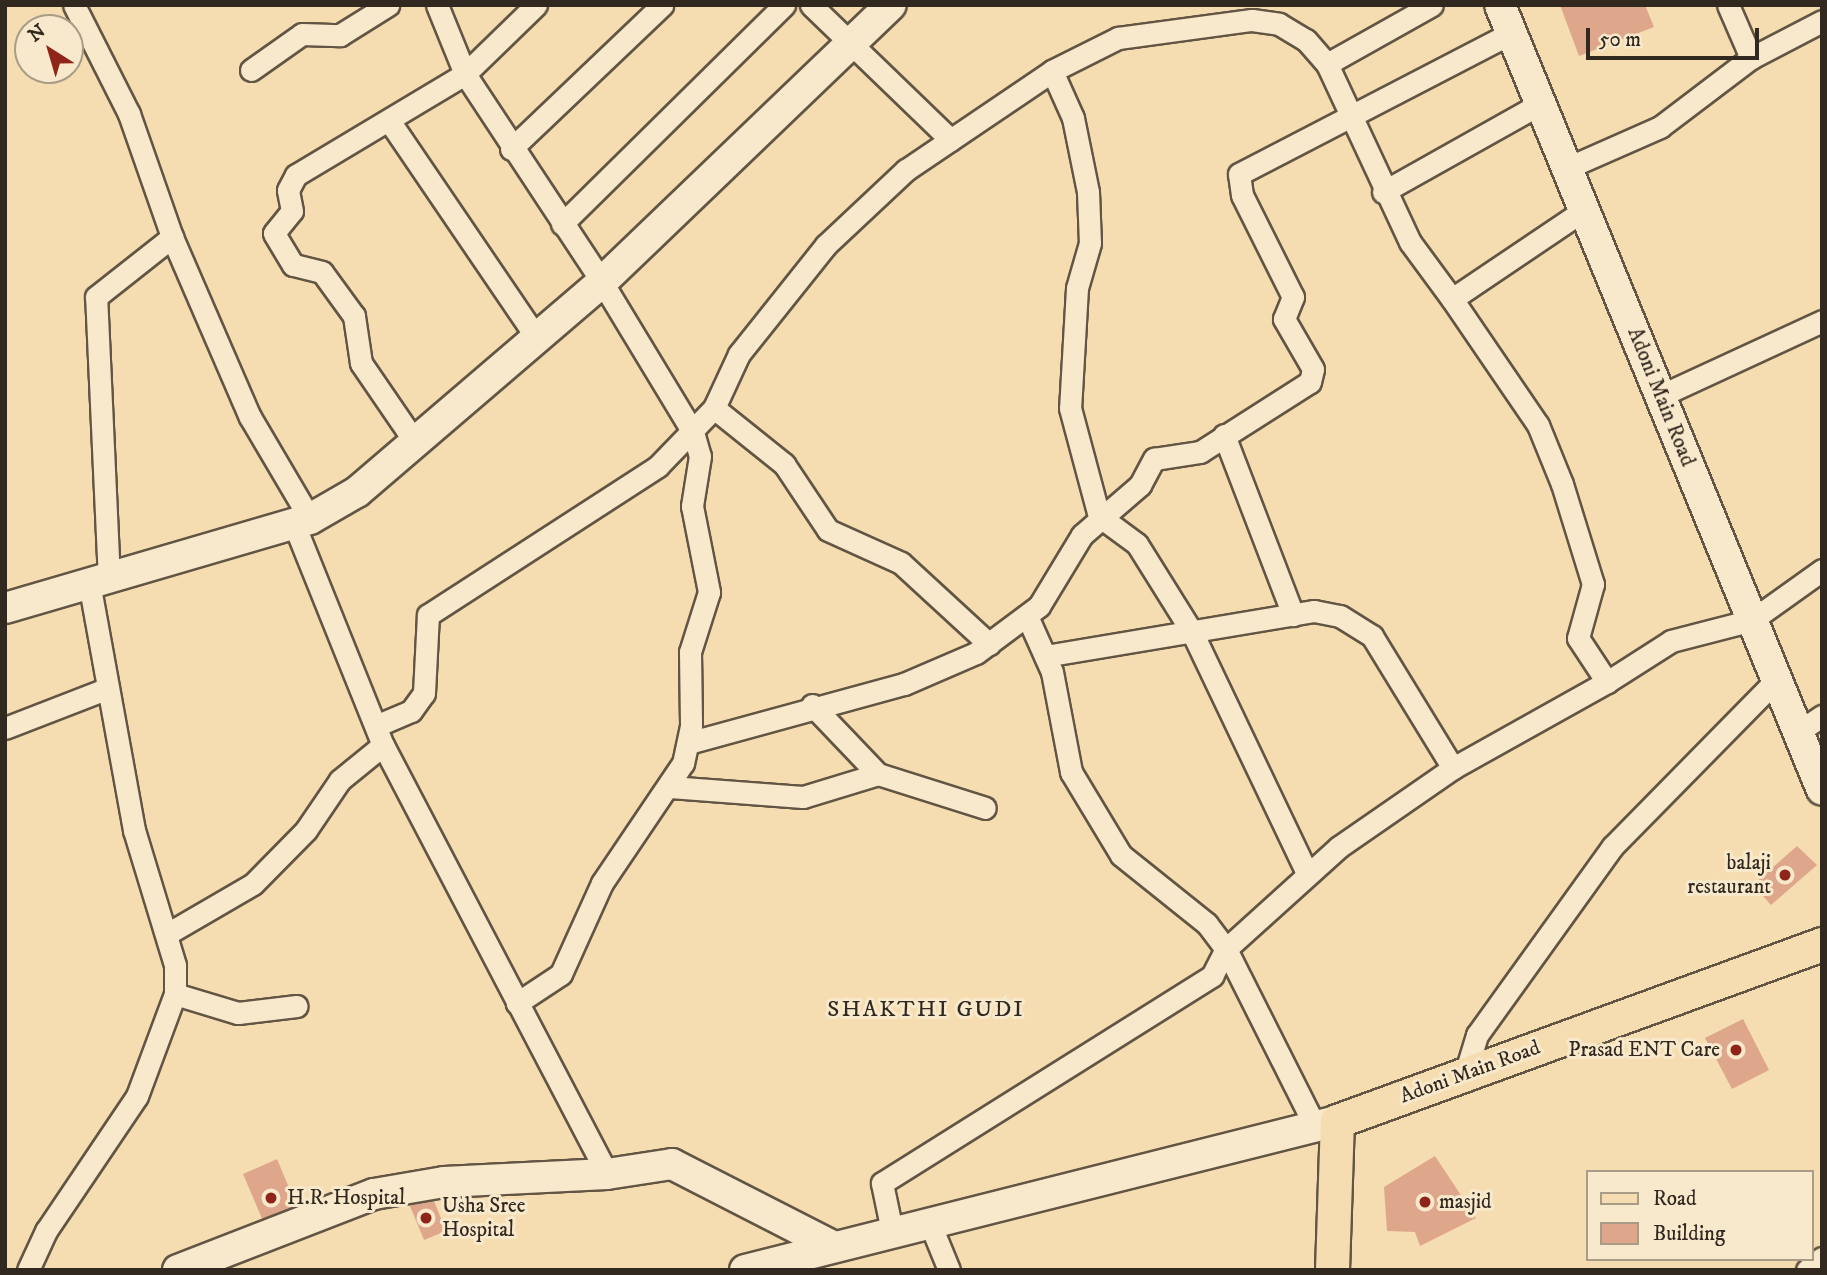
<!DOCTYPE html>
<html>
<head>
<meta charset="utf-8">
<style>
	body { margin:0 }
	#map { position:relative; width:1827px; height:1275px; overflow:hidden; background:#f5ddb1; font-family:"IM FELL DW Pica",serif }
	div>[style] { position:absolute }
	.building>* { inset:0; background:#dea78b }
	.roads { filter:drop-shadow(2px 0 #625544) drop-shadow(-2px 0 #625544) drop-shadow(0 2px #625544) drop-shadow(0 -2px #625544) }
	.street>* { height:21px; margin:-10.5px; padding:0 10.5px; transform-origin:10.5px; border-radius:10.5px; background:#f8e9cc }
	.secondary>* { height:30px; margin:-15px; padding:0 15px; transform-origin:15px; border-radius:15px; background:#f8e9cc }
	.primary>* { height:33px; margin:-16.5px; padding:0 16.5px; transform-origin:16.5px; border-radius:16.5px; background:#f5ddb1 }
	.dots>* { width:19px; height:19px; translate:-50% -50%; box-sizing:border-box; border:4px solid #f8e9cc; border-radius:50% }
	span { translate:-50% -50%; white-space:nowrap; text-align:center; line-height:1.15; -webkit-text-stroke:6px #f8e9cc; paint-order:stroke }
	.street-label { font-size:21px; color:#31281f }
	.poi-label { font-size:21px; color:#31281f }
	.right { translate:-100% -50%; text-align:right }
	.left { translate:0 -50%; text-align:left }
	.neighbourhood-label { font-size:23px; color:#31281f; letter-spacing:2px }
	.frame { position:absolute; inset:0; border:7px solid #31281f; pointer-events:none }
	.legend { position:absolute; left:1586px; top:1170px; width:228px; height:91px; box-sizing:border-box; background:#f8e9cc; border:2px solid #a89c87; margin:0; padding:9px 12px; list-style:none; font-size:21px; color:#31281f }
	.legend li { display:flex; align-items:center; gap:14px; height:35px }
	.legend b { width:35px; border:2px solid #a89c87 }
	.north { position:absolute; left:14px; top:14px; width:70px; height:70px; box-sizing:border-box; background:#f8e9cc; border:2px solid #a89c87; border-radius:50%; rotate:323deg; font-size:19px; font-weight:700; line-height:28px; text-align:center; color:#31281f }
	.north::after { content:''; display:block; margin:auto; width:24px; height:32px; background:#8f2418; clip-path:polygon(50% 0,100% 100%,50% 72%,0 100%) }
	.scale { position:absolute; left:1586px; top:28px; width:173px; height:32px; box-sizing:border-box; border:4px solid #31281f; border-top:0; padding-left:9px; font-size:21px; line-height:24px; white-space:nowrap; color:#31281f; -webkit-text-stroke:5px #f8e9cc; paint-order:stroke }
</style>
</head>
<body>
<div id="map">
	<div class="building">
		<i style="clip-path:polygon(1560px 5px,1645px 5px,1654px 27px,1579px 56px)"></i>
		<i style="clip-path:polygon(1797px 846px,1817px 865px,1771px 905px,1753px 885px)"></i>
		<i style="clip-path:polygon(1743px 1019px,1769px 1070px,1732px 1089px,1705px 1038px)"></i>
		<i style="clip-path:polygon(1435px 1156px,1476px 1218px,1420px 1246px,1415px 1232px,1387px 1231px,1384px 1187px)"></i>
		<i style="clip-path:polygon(277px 1159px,297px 1207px,263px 1221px,243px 1174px)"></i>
		<i style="clip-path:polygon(430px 1191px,446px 1231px,424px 1240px,407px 1199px)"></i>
	</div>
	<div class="roads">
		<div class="street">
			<i style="left:74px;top:5px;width:122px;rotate:63.2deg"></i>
			<i style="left:129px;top:114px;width:130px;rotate:70.7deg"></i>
			<i style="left:172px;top:237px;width:196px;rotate:66.6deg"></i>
			<i style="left:250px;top:417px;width:118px;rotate:59.5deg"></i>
			<i style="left:437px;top:5px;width:74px;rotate:67.9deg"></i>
			<i style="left:465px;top:74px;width:249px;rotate:56.6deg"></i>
			<i style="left:602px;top:282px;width:175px;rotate:58.8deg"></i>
			<i style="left:693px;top:432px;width:25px;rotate:74deg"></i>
			<i style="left:700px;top:456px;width:51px;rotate:99.1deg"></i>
			<i style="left:692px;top:506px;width:88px;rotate:78.8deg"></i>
			<i style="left:709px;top:592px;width:63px;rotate:107.6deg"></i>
			<i style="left:690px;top:652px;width:74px;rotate:89.2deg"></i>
			<i style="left:691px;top:726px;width:38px;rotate:102deg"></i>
			<i style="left:683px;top:763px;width:145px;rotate:124deg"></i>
			<i style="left:602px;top:883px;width:100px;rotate:114.3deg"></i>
			<i style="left:561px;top:974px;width:53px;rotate:146.6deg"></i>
			<i style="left:811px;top:5px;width:194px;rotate:44deg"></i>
			<i style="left:1728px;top:5px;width:58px;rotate:66.5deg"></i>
			<i style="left:1327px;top:64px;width:120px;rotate:-29.3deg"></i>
			<i style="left:251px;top:70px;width:62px;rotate:-35.2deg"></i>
			<i style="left:302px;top:34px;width:38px;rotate:2deg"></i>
			<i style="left:340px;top:35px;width:57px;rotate:-32deg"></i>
			<i style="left:1052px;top:71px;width:51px;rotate:65.9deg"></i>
			<i style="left:1073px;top:118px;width:76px;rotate:78.5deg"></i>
			<i style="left:1088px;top:192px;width:51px;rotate:87.8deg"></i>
			<i style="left:1090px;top:243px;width:47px;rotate:106.1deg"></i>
			<i style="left:1077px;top:288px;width:120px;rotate:93.3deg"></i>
			<i style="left:1070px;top:408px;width:112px;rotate:75deg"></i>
			<i style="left:1099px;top:516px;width:47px;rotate:36.4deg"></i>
			<i style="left:1137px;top:544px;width:104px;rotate:58deg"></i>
			<i style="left:1192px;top:632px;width:269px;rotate:64.5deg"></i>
			<i style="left:390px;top:122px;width:261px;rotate:55.8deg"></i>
			<i style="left:511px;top:149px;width:209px;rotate:-43.6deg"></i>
			<i style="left:1567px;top:168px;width:102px;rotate:-23.8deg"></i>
			<i style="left:1660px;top:127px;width:114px;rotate:-37.2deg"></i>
			<i style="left:1751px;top:58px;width:80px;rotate:-27.5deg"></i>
			<i style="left:1383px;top:192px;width:180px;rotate:-29.3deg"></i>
			<i style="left:562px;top:224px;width:312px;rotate:-44.6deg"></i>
			<i style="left:1452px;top:299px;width:153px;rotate:55.7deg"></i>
			<i style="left:1538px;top:425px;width:64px;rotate:67.9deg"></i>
			<i style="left:1562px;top:484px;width:105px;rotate:72.8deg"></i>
			<i style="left:1593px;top:584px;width:56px;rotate:105.5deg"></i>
			<i style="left:1578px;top:638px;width:53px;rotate:56.6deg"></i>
			<i style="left:1607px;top:682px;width:76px;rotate:-32.6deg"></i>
			<i style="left:1671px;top:641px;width:84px;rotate:-14.5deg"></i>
			<i style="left:1752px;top:620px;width:86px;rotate:-35.5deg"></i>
			<i style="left:1660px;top:396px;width:179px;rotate:-24.8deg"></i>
			<i style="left:714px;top:408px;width:90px;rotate:38.7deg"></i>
			<i style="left:784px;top:464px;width:79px;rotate:56.3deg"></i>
			<i style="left:828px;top:530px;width:80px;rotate:24.3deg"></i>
			<i style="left:901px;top:563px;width:120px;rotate:42.6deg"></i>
			<i style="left:1224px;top:435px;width:193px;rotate:69deg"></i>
			<i style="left:415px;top:442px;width:96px;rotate:-124.4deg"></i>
			<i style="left:361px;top:363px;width:48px;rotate:-98.5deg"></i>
			<i style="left:354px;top:316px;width:54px;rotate:-126deg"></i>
			<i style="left:322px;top:272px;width:30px;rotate:-166deg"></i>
			<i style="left:293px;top:265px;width:37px;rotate:-121deg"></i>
			<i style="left:274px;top:233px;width:28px;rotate:-51deg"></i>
			<i style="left:292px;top:211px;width:21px;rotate:-101deg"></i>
			<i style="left:288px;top:190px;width:17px;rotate:-62deg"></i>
			<i style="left:296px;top:175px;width:197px;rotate:-30.9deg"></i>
			<i style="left:465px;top:74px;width:99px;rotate:-44.2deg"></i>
			<i style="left:294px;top:524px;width:238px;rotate:68.1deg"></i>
			<i style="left:383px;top:745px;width:484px;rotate:62.4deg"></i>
			<i style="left:109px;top:580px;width:283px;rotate:-92.6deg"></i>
			<i style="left:96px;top:297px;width:97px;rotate:-38.3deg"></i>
			<i style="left:1027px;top:616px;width:61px;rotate:65.9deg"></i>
			<i style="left:1052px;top:672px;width:102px;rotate:79.2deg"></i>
			<i style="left:1071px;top:772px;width:97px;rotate:58.9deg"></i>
			<i style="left:1121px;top:855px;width:110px;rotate:38.7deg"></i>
			<i style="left:1207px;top:924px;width:31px;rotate:53deg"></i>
			<i style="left:1226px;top:949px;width:198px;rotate:63.3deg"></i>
			<i style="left:1045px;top:656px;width:273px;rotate:-9.5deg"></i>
			<i style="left:1314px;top:611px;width:26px;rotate:11deg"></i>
			<i style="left:1340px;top:616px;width:38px;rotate:32deg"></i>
			<i style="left:1372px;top:636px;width:155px;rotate:58.5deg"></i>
			<i style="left:812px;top:705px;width:95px;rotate:46.3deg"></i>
			<i style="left:878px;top:774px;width:112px;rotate:17.6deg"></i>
			<i style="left:378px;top:725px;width:36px;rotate:-23deg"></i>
			<i style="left:411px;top:711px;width:22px;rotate:-54deg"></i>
			<i style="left:424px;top:693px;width:78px;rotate:-87.1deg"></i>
			<i style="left:428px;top:615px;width:274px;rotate:-32.9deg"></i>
			<i style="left:658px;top:466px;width:81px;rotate:-46deg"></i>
			<i style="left:714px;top:408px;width:60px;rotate:-65.2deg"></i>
			<i style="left:739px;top:354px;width:139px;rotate:-51.4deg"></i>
			<i style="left:826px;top:245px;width:110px;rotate:-43.2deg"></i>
			<i style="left:906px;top:170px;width:176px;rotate:-34.1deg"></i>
			<i style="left:1052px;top:71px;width:74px;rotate:-26.6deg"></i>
			<i style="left:1118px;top:38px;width:135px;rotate:-7.7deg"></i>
			<i style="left:1252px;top:20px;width:27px;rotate:8deg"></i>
			<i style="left:1279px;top:24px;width:31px;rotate:31deg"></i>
			<i style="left:1306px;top:40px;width:32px;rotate:49deg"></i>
			<i style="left:1327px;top:64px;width:196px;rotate:65deg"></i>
			<i style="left:1410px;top:242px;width:71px;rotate:53.6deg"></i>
			<i style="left:1452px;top:299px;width:159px;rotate:-34deg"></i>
			<i style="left:5px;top:728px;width:110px;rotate:-21.2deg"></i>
			<i style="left:1798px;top:732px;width:29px;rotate:-34deg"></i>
			<i style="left:688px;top:743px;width:224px;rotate:-15.3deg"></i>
			<i style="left:904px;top:684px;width:78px;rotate:-23.3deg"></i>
			<i style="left:976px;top:653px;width:79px;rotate:-36.7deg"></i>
			<i style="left:1039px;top:606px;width:83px;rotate:-58.8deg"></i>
			<i style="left:1082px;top:535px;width:77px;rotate:-40.8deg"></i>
			<i style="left:1140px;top:485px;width:30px;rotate:-62deg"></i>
			<i style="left:1154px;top:459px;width:47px;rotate:-8.7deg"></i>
			<i style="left:1200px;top:452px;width:130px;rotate:-32.5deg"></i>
			<i style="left:1310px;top:382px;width:13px;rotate:-77deg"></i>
			<i style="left:1313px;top:369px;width:58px;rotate:-120.1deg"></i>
			<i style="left:1284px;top:319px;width:24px;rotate:-68deg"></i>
			<i style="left:1293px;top:297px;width:114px;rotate:-116.6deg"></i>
			<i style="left:1242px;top:195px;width:21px;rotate:-98deg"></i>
			<i style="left:1239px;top:174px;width:306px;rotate:-27.4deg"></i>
			<i style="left:670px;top:787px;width:133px;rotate:4.3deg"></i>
			<i style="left:803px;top:797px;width:78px;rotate:-17deg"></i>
			<i style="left:167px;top:934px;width:99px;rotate:-30.2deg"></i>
			<i style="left:253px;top:884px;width:76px;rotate:-45.5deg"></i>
			<i style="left:306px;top:830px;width:60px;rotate:-55.8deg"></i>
			<i style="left:340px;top:780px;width:55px;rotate:-39.1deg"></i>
			<i style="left:175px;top:994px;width:66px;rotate:16.8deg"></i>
			<i style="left:238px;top:1013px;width:59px;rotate:-6.8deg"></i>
			<i style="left:1465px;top:1074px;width:41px;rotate:-72.9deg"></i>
			<i style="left:1477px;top:1035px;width:233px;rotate:-54.3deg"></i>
			<i style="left:1613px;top:846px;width:234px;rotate:-45.5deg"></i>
			<i style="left:929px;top:1221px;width:53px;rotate:67.8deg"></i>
			<i style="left:892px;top:1231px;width:49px;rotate:-101.8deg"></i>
			<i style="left:882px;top:1183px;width:390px;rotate:-32.1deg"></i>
			<i style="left:1212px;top:976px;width:30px;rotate:-63deg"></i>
			<i style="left:1226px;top:949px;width:152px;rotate:-42.1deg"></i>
			<i style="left:1339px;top:847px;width:139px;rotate:-34.7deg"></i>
			<i style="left:1453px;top:768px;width:176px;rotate:-29.2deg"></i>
			<i style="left:28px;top:1270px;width:43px;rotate:-65.2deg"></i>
			<i style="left:46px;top:1231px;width:163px;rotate:-56deg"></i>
			<i style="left:137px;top:1096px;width:109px;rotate:-69.6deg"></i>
			<i style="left:175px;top:994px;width:29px;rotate:-90deg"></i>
			<i style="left:175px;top:965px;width:141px;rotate:-106.9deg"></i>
			<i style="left:134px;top:830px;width:252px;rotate:-100.3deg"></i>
			<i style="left:1807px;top:1270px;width:19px;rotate:-39deg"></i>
		</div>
		<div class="secondary">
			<i style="left:1500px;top:5px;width:848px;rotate:67.7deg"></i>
			<i style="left:5px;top:608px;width:318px;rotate:-16.3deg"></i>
			<i style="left:310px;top:519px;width:54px;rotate:-29.9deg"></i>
			<i style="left:357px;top:492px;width:323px;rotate:-40.6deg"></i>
			<i style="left:602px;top:282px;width:400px;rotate:-43.8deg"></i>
			<i style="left:178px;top:1270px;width:210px;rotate:-21.2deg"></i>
			<i style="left:374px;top:1194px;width:71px;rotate:-9.7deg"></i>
			<i style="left:444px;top:1182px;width:163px;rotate:-2.8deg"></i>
			<i style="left:607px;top:1174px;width:66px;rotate:-8.7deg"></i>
			<i style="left:672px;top:1164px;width:182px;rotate:27.1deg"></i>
			<i style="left:745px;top:1270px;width:610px;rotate:-14.13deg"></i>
		</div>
		<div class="primary">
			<i style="left:1332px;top:1270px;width:149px;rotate:-88.1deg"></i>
			<i style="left:1337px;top:1121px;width:516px;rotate:-20.05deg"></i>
		</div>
	</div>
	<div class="dots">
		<i style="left:1785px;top:875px;background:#8f2418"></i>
		<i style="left:1736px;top:1050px;background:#8f2418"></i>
		<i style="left:271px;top:1198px;background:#8f2418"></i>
		<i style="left:1425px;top:1202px;background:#8f2418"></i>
		<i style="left:426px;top:1218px;background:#8f2418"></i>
	</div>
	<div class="street-label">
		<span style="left:1661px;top:397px;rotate:68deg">Adoni Main Road</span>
		<span style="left:1470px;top:1072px;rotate:-20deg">Adoni Main Road</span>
	</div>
	<div class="poi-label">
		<span class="right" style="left:1771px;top:875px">balaji<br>restaurant</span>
		<span class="right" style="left:1720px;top:1050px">Prasad ENT Care</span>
		<span class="left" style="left:287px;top:1198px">H.R. Hospital</span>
		<span class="left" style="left:1439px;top:1202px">masjid</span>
		<span class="left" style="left:442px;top:1218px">Usha Sree<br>Hospital</span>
	</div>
	<div class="neighbourhood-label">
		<span style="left:926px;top:1010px">SHAKTHI GUDI</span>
	</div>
	<div class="frame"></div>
	<ul class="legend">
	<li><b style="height:9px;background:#f5ddb1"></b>Road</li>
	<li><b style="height:19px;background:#dea78b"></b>Building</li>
	</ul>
	<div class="north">N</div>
	<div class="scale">50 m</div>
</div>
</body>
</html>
